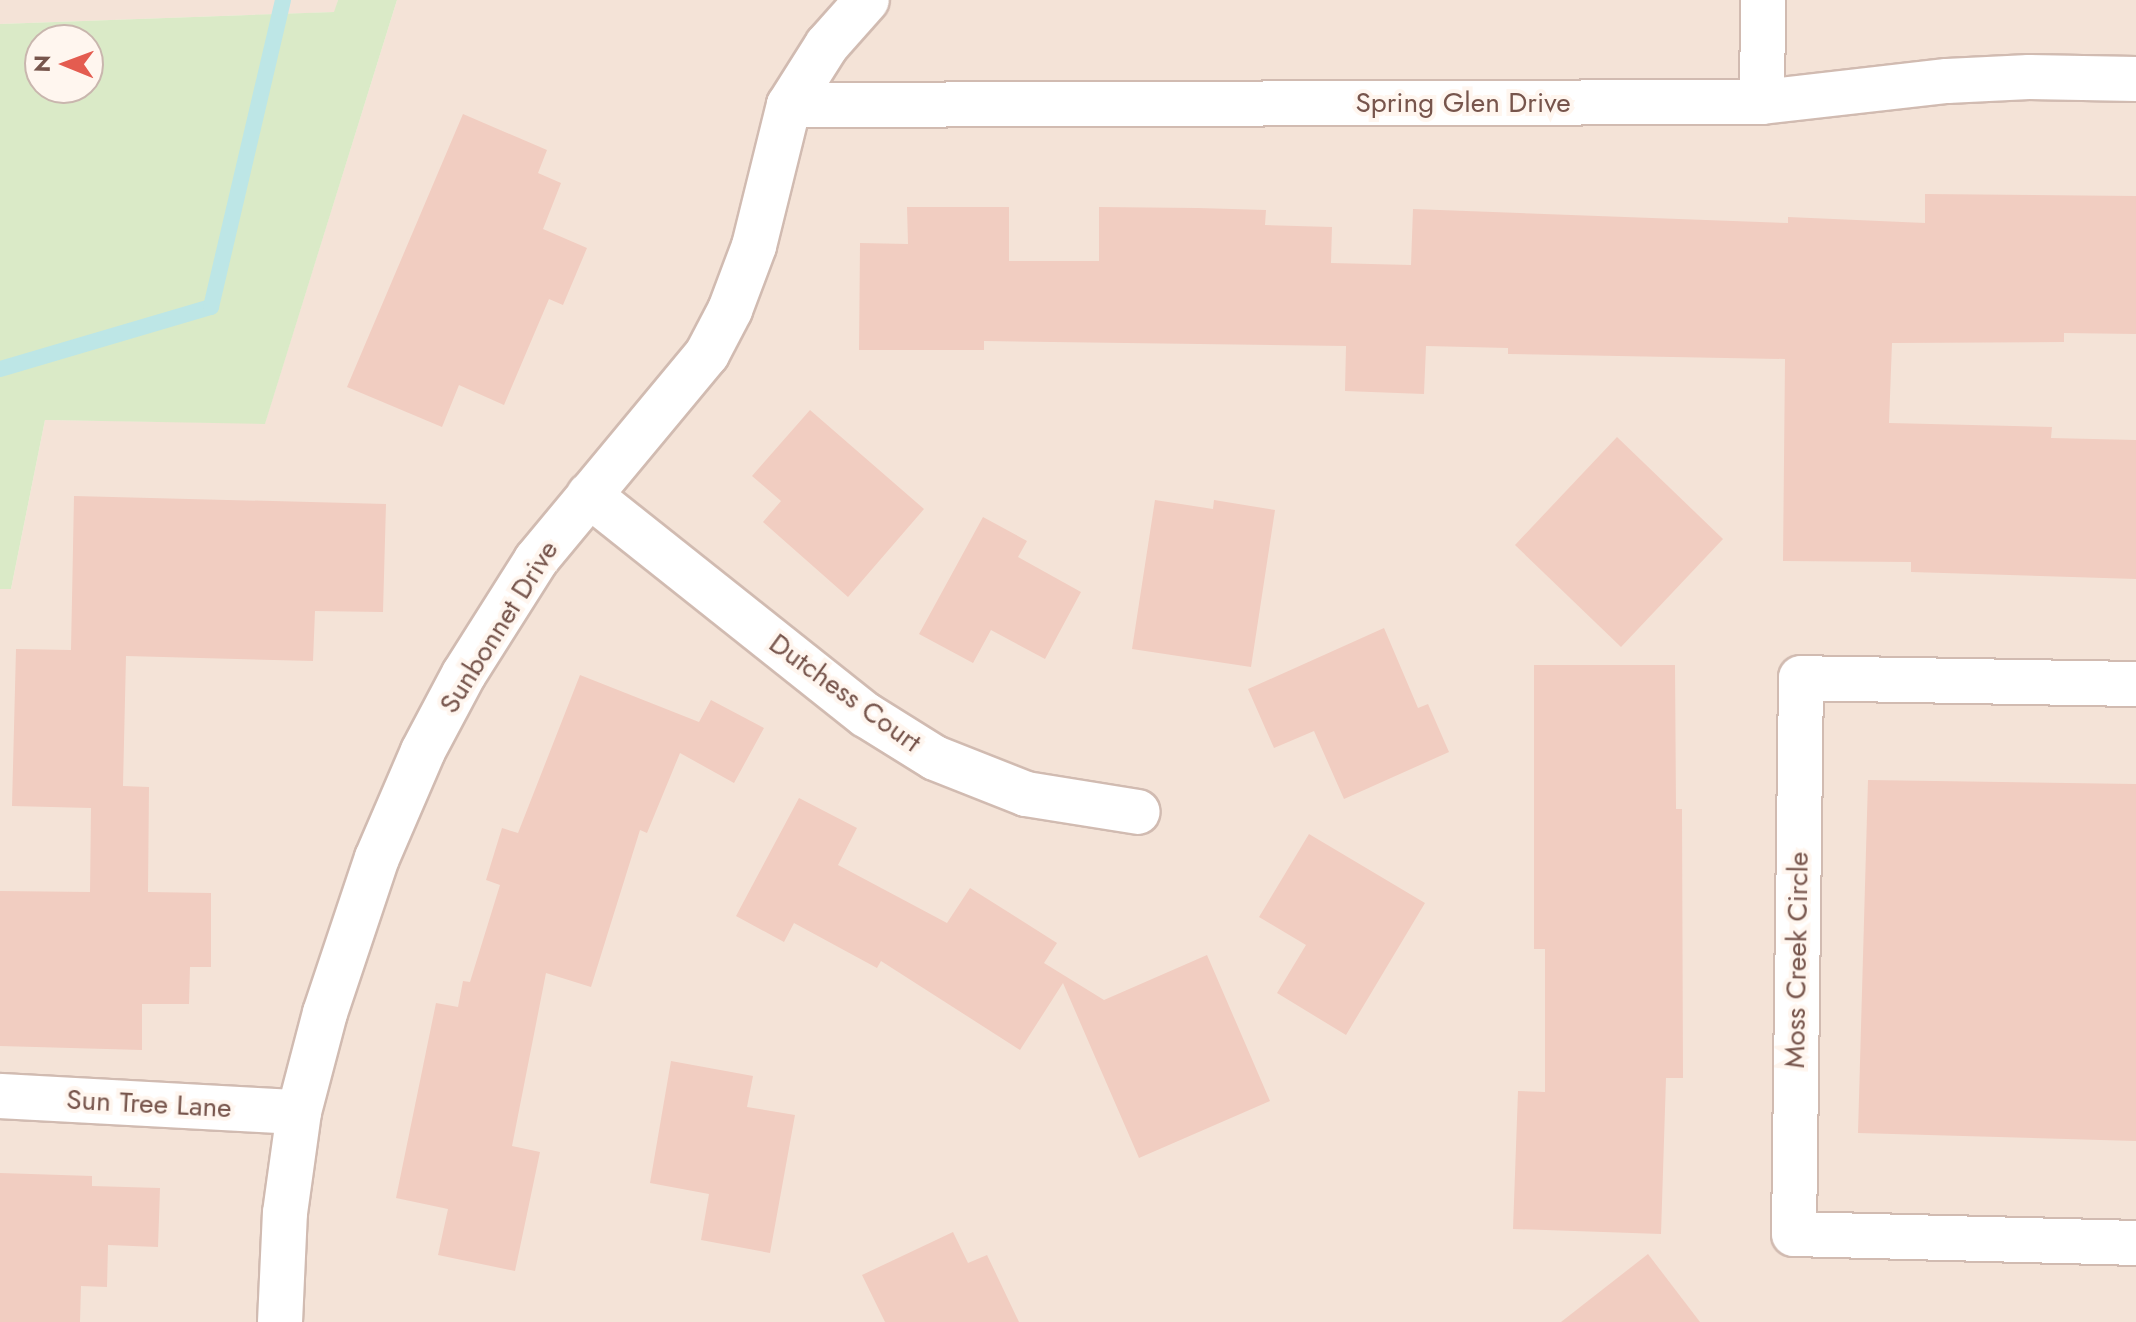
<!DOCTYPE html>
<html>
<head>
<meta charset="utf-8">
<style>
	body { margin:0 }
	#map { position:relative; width:2136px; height:1322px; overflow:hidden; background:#fcf2e9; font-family:Jost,sans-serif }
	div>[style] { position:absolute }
	.residential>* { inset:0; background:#f4e3d7 }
	.green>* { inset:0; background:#daeac7 }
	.stream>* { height:16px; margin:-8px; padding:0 8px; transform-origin:8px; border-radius:8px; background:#bde6e6 }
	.building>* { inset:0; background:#f1cdc1 }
	.roads { filter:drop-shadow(2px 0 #d1bbb1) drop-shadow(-2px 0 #d1bbb1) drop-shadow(0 2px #d1bbb1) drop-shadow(0 -2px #d1bbb1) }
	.minor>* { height:44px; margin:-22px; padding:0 22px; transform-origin:22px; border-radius:22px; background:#fff }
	span { translate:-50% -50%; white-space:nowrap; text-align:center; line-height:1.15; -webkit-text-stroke:8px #fff6ef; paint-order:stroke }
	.street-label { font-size:28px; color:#77554c }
	.north { position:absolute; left:24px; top:24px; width:80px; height:80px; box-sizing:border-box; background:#fff6ef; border:2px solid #c9b6ae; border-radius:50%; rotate:271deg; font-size:22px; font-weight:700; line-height:32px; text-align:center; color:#77554c }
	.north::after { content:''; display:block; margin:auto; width:28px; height:36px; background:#e45c50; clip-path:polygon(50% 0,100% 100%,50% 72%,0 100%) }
</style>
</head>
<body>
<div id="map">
	<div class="residential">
		<i style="clip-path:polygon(0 0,338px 0,335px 12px,0 24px)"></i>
		<i style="clip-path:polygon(397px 0,2136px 0,2136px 1322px,0 1322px,0 589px,11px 589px,45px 420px,265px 423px)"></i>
	</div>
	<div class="green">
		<i style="clip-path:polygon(evenodd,338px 0,397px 0,265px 424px,45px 420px,11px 589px,0 589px,0 24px,334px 12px,338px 0,40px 40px,88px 40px,88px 88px,40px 88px,40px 40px)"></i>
	</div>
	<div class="stream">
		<i style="left:0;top:369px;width:220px;rotate:-16.4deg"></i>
		<i style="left:211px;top:307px;width:315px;rotate:-76.8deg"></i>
	</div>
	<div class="building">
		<i style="clip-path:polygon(463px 114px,547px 150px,538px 173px,561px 183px,543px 229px,587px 248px,563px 305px,549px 299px,504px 405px,459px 385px,442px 427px,347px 387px)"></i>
		<i style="clip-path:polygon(1925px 194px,2136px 196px,2136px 334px,2064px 333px,2064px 342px,1892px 343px,1889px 423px,2052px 427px,2051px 438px,2136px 440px,2136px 579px,1911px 572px,1911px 562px,1783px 561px,1785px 359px,1508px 354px,1508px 348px,1426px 346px,1424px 394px,1345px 391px,1346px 346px,984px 341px,984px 350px,859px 350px,860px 243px,908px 244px,907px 207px,1009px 207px,1009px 261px,1099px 261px,1099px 207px,1198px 208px,1266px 210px,1265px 225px,1332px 227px,1331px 263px,1411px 265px,1413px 209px,1788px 223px,1788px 217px,1925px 223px)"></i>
		<i style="clip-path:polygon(810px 410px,924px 509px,848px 597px,763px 522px,781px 501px,752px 476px)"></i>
		<i style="clip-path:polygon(1617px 437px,1723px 539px,1621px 647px,1515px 545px)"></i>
		<i style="clip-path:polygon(74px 496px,386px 504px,383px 612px,315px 611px,313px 661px,126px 656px,123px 786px,149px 787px,148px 892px,211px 893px,211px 967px,190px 967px,189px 1004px,142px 1004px,142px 1050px,0 1046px,0 891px,90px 892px,91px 808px,12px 806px,16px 649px,71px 650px)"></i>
		<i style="clip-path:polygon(1155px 500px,1213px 509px,1214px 500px,1275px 510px,1251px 667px,1132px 649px)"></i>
		<i style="clip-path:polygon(983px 517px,1027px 541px,1018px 557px,1081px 592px,1045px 659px,991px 630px,973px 663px,919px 634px)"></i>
		<i style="clip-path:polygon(1384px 628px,1418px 708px,1428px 704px,1449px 752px,1344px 799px,1314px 731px,1274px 748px,1248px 689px)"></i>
		<i style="clip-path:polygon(1534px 665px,1675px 665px,1676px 809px,1682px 809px,1683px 1078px,1666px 1078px,1661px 1234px,1513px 1229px,1518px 1091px,1545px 1092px,1545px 949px,1534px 949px)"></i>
		<i style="clip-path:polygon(580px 675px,699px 722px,711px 700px,764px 728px,734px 783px,680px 753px,647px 833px,640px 830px,591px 987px,546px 973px,512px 1146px,540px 1152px,515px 1271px,438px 1255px,448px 1209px,396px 1198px,436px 1003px,458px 1007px,463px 981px,470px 982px,500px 885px,486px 880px,502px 828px,518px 833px)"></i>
		<i style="clip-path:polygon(1868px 780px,2136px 784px,2136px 1141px,1858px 1133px)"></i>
		<i style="clip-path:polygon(799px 798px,857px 828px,838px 865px,947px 923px,970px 888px,1057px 943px,1044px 963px,1104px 1000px,1207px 955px,1270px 1101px,1139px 1158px,1063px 983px,1020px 1050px,881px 961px,877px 968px,794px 923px,784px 942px,736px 916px)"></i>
		<i style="clip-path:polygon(1309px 834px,1425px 903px,1346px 1035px,1277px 993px,1306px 945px,1259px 917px)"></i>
		<i style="clip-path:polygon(671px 1061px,753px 1076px,747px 1107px,795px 1115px,770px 1253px,701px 1240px,709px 1194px,650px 1183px)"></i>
		<i style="clip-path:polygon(0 1173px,92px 1176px,92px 1186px,160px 1188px,158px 1247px,108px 1245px,107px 1287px,81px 1286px,80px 1322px,0 1322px)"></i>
		<i style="clip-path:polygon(953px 1232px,968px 1263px,987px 1255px,1019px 1322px,885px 1322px,862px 1275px)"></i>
		<i style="clip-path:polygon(1648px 1254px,1700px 1322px,1561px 1322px)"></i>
	</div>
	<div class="roads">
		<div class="minor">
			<i style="left:1762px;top:102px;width:102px;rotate:-89.4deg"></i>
			<i style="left:789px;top:105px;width:973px;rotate:-0.18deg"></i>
			<i style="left:1762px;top:102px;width:186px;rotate:-6.5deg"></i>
			<i style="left:1947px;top:81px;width:82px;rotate:-2.8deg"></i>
			<i style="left:2029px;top:77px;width:107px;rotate:1.1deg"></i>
			<i style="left:589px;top:495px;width:354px;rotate:38.5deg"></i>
			<i style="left:866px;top:715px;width:81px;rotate:31.9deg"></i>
			<i style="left:935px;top:758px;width:98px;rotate:21.6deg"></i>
			<i style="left:1026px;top:794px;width:113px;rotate:9.1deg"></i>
			<i style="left:2136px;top:684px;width:335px;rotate:-179deg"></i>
			<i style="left:1801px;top:678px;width:556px;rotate:90.72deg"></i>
			<i style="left:1794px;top:1234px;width:342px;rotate:1.5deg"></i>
			<i style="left:0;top:1096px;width:299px;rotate:3.1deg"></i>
			<i style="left:280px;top:1322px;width:109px;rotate:-87.4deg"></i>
			<i style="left:285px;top:1213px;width:102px;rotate:-82.1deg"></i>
			<i style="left:299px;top:1112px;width:102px;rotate:-75.3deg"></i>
			<i style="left:325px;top:1013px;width:163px;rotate:-71.5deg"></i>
			<i style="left:377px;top:858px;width:116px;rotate:-66.7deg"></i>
			<i style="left:423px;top:751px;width:87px;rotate:-62deg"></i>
			<i style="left:464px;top:674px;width:135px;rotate:-57.7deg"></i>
			<i style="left:536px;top:560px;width:268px;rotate:-50.3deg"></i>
			<i style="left:707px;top:354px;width:50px;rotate:-62.4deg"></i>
			<i style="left:730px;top:310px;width:68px;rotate:-69.4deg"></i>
			<i style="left:754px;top:246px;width:145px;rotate:-76.1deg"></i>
			<i style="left:789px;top:105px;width:71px;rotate:-57.7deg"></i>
			<i style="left:827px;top:45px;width:60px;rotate:-48.4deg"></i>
		</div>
	</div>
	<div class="street-label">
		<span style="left:1463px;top:103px">Spring Glen Drive</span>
		<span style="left:499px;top:627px;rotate:-58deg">Sunbonnet Drive</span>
		<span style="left:845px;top:693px;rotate:36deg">Dutchess Court</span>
		<span style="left:1797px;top:960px;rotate:-89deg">Moss Creek Circle</span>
		<span style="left:149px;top:1104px;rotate:3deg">Sun Tree Lane</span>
	</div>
	<div class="north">N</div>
</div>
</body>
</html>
